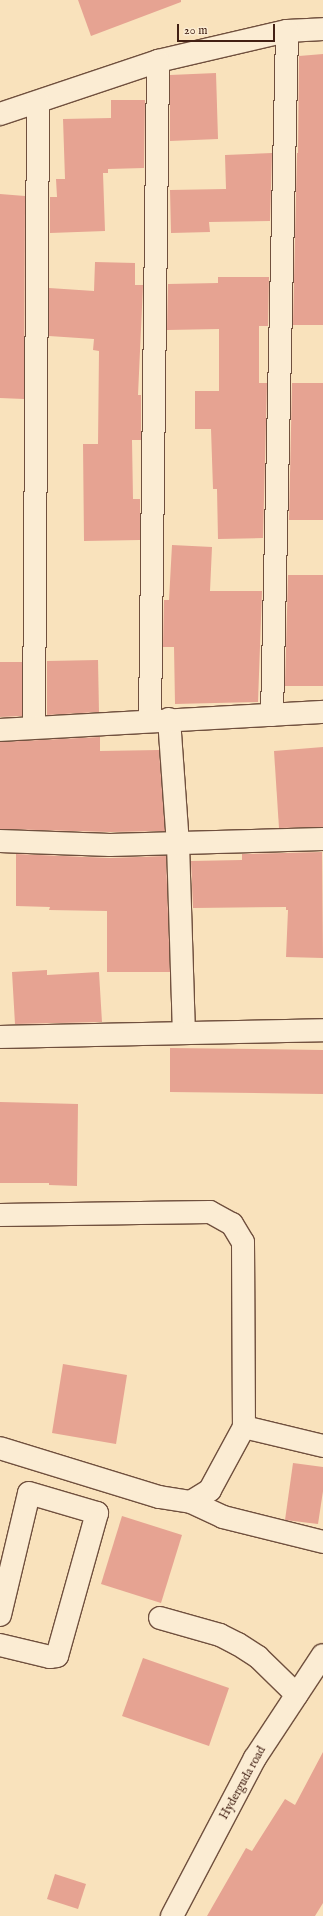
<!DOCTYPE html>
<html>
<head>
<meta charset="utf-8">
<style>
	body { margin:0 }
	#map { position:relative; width:323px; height:1916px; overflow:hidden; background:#f9e2bc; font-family:"IM FELL English",serif }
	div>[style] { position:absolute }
	.building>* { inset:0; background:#e6a392 }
	.roads { filter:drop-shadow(1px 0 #70503e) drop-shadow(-1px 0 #70503e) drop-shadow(0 1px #70503e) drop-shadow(0 -1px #70503e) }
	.minor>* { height:22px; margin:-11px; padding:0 11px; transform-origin:11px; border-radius:11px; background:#fbecd3 }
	span { translate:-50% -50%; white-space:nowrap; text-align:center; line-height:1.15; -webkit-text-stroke:4px #fbecd3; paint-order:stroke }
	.street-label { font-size:12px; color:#422014 }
	.scale { position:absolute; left:177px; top:24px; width:98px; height:18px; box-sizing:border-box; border:2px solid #422014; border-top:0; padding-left:5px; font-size:12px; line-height:14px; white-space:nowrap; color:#422014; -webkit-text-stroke:3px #fbecd3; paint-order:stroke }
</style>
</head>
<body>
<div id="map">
	<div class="building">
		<i style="clip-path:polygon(78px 0,181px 0,181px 2px,91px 36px)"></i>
		<i style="clip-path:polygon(323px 54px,323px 325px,293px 325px,297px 153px,298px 153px,299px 56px)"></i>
		<i style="clip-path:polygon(216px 73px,218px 139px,170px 141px,170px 75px)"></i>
		<i style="clip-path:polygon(111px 100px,145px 100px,144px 168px,108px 169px,108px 173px,103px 173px,105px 231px,50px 233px,50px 197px,57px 197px,56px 179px,65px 179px,63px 119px,111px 118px)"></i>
		<i style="clip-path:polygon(272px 153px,270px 221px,209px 222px,210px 232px,171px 233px,170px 190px,226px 189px,225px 155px)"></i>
		<i style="clip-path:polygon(0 194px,25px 196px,24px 399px,0 398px)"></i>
		<i style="clip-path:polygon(95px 262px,135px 263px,135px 285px,143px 285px,138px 395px,141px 395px,141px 440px,132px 440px,133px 499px,140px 499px,140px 540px,84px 541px,83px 444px,98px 444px,99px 351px,93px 350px,94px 339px,49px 336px,49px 288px,94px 291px)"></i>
		<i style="clip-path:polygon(218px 277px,269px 277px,268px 326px,259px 326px,259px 383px,267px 383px,263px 538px,218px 539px,217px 489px,213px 489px,211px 429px,195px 429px,195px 391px,219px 391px,219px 329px,167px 330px,168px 284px,218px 283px)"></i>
		<i style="clip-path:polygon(292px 383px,323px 383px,323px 520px,289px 520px)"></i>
		<i style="clip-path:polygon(172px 545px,212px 547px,210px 591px,262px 591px,258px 702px,175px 704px,174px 647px,163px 647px,164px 600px,169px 600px)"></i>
		<i style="clip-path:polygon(288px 575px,323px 575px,323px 686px,285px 686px)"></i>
		<i style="clip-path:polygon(98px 660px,99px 712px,47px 715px,47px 661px)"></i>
		<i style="clip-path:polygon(0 662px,22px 662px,22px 716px,0 717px)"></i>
		<i style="clip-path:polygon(100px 737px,100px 751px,159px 750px,165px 831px,110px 832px,0 829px,0 742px)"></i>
		<i style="clip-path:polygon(323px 747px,323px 827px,279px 828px,274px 751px)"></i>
		<i style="clip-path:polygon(322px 852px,323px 958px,286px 957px,288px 910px,286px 910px,286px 907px,193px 908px,191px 861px,242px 860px,242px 854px)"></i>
		<i style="clip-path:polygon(16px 854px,110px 858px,166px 856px,170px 972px,107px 972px,107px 911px,49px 910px,50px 907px,16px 906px)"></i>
		<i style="clip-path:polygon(47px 970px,47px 975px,99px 972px,102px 1022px,15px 1024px,12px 972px)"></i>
		<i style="clip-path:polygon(170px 1048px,323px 1050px,323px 1094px,170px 1092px)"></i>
		<i style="clip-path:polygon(0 1102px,78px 1104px,77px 1186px,49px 1185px,49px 1183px,0 1183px)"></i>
		<i style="clip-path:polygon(63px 1364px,127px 1375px,116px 1444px,52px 1433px)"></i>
		<i style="clip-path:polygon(293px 1463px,323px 1467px,323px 1491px,318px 1524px,285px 1520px)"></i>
		<i style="clip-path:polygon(122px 1516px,182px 1535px,161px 1603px,101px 1584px)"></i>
		<i style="clip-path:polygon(143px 1658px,229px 1688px,209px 1746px,122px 1716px)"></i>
		<i style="clip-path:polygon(323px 1752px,323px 1903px,315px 1916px,207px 1916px,246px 1848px,252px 1851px,285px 1799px,295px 1805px)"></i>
		<i style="clip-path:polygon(55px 1874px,86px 1884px,78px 1909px,47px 1899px)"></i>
	</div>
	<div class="roads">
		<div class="minor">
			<i style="left:0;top:114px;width:167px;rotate:-18.5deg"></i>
			<i style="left:158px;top:61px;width:132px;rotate:-13.1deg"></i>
			<i style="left:287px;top:31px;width:36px;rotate:-3deg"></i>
			<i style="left:272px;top:715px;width:684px;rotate:-88.74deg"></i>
			<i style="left:169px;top:719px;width:125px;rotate:85.9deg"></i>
			<i style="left:178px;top:844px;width:189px;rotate:88.2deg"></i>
			<i style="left:150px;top:720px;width:659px;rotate:-89.3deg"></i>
			<i style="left:34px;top:727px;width:625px;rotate:-89.63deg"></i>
			<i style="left:0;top:730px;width:324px;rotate:-3.2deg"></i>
			<i style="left:0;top:841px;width:110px;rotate:2.1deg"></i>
			<i style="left:110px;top:845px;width:213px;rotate:-1.6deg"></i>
			<i style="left:0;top:1037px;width:323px;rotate:-1.2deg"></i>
			<i style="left:0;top:1215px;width:210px;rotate:-0.8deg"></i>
			<i style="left:210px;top:1212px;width:25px;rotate:29deg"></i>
			<i style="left:232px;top:1224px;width:21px;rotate:59deg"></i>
			<i style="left:243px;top:1242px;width:185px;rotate:89.7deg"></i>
			<i style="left:244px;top:1427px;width:72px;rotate:118.4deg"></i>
			<i style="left:210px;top:1490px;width:22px;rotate:148deg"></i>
			<i style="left:191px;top:1502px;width:32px;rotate:-171deg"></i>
			<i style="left:159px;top:1497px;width:166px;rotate:-162.9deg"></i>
			<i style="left:244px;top:1427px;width:81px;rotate:13.5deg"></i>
			<i style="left:191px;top:1502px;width:35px;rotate:25deg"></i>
			<i style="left:223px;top:1517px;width:103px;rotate:14deg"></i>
			<i style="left:0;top:1615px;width:125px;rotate:-76.6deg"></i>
			<i style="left:29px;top:1493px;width:71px;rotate:16.4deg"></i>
			<i style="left:97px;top:1513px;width:148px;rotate:105.6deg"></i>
			<i style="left:57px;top:1656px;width:7px;rotate:172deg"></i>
			<i style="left:50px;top:1657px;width:51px;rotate:-166.5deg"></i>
			<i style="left:160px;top:1618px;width:62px;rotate:15.8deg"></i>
			<i style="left:220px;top:1635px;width:20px;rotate:27deg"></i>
			<i style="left:238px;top:1644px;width:24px;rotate:33deg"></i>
			<i style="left:258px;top:1657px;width:54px;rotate:44.3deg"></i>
			<i style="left:172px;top:1916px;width:178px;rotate:-62.3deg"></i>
			<i style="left:255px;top:1758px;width:123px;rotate:-56.6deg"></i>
		</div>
	</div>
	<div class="street-label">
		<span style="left:243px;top:1783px;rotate:-61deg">Hyderguda road</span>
	</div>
	<div class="scale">20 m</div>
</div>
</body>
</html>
